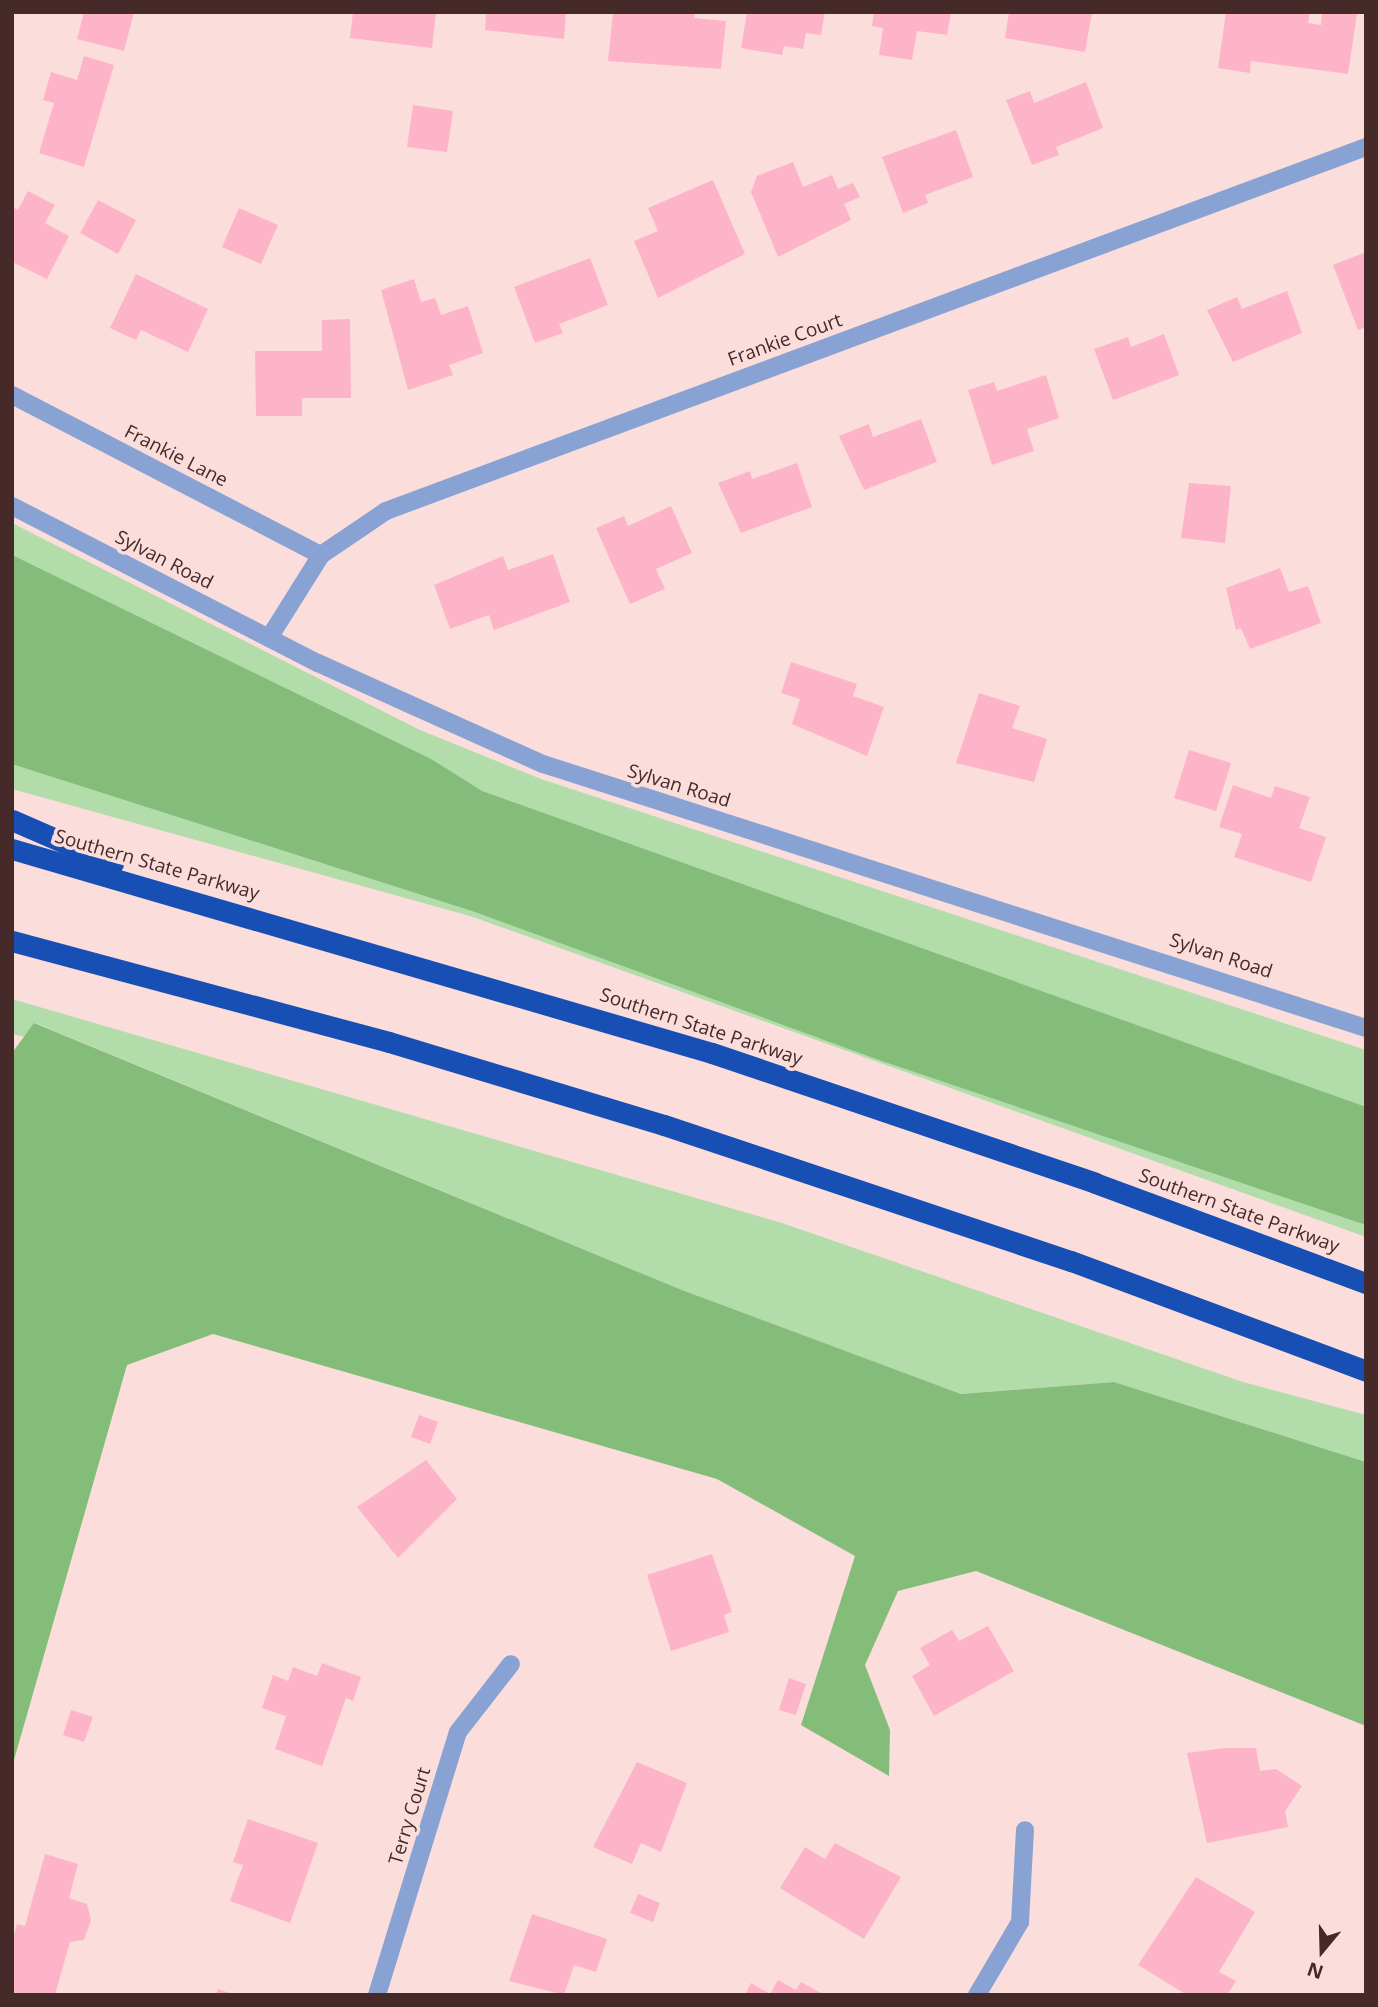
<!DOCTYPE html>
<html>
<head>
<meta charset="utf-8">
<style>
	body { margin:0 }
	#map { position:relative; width:1378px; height:2007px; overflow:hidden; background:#fbdedc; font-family:"Open Sans",sans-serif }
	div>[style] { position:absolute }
	.green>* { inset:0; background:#b2ddab }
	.forest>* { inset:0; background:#84bd7a }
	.building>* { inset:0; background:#fdb4c8 }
	.minor>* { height:18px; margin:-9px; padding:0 9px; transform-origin:9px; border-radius:9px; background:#88a3d3 }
	.tertiary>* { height:18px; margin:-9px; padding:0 9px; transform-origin:9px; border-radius:9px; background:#88a3d3 }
	.motorway>* { height:21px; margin:-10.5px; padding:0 10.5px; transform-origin:10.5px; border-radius:10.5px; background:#174fb4 }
	span { translate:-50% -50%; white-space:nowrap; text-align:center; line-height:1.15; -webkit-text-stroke:7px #fbdedc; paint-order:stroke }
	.street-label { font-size:19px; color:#452a29 }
	.frame { position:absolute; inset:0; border:14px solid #452a29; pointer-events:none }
	.north { position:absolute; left:1287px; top:1916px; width:70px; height:70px; -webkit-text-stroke:5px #fbdedc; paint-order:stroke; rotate:199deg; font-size:19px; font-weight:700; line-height:28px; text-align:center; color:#452a29 }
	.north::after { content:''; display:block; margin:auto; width:24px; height:32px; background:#452a29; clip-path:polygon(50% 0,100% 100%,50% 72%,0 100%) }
</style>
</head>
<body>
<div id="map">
	<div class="green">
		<i style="clip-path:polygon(12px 523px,420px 730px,541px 779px,1366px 1050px,1366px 1237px,470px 916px,12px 789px)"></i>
		<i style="clip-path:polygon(12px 999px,782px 1223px,1243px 1382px,1366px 1415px,1366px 1462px,1114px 1382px,961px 1394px,682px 1290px,35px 1023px,25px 1037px,12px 1034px)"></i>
	</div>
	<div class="forest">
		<i style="clip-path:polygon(12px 555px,431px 759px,482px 791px,1366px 1107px,1366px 1225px,879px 1060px,475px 912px,12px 764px)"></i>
		<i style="clip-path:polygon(34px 1023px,682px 1290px,961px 1394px,1114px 1382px,1366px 1462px,1366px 1726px,976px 1571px,898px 1591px,865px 1665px,890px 1730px,889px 1776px,801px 1725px,855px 1556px,717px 1479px,213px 1334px,127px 1365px,12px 1767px,12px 1053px)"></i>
	</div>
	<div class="building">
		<i style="clip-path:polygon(84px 12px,134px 12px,124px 51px,77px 39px)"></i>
		<i style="clip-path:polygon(353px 12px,436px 12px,432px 48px,350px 38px)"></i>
		<i style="clip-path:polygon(486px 12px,566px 12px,564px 39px,485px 30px)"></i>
		<i style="clip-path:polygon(613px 12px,695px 12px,694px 18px,726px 21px,721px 69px,608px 61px)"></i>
		<i style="clip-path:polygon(747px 12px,825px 12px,821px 35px,806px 33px,803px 49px,784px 46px,782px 55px,741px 48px)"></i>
		<i style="clip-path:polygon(874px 12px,951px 12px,947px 35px,917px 31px,912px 60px,879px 55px,883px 28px,872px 26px)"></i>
		<i style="clip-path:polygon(1009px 12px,1092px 12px,1085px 52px,1005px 38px)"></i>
		<i style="clip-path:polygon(1226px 12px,1310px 12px,1308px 23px,1321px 25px,1322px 12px,1357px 14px,1348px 74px,1251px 61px,1250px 73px,1218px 68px)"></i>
		<i style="clip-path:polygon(84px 56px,114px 65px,84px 167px,39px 153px,54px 103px,43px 100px,51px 72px,77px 80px)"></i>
		<i style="clip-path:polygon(1086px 82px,1103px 128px,1056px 147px,1059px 155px,1032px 165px,1006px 100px,1030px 91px,1034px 103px)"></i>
		<i style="clip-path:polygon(413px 105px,453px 111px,447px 152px,407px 147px)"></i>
		<i style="clip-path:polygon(956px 130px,973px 177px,925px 195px,928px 203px,903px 213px,882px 157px)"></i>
		<i style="clip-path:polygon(793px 162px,803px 187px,832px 175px,838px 189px,853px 183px,860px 197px,844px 204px,851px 220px,778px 257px,751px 192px,757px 176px)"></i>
		<i style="clip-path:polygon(713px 180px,745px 254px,658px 298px,634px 241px,658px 231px,648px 208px)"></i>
		<i style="clip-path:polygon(28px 191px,55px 205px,45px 223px,69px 236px,47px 279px,12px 262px,12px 207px,18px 210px)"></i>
		<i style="clip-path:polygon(98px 200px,136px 220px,118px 254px,80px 233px)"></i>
		<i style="clip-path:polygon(239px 208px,278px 225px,261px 264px,222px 247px)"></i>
		<i style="clip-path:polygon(1366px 252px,1366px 327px,1358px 330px,1333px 265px)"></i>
		<i style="clip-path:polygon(590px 258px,608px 305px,559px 324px,563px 333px,535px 343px,514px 287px)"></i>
		<i style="clip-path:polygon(136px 274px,208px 309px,188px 352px,141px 330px,136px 340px,110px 328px)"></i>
		<i style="clip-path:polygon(414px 279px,421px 302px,435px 298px,441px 315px,468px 306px,483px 353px,449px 365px,453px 375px,408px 390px,381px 290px)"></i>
		<i style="clip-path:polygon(1287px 291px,1302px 333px,1233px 362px,1207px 310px,1237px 297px,1242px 309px)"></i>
		<i style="clip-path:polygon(350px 319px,351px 398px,302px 398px,302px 416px,256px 416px,255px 351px,322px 351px,322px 320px)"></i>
		<i style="clip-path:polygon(1164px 334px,1179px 375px,1113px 400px,1094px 349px,1128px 337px,1131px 347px)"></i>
		<i style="clip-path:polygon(1046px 375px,1059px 418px,1027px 429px,1034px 451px,992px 465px,968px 390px,994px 382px,997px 391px)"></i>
		<i style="clip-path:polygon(921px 419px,937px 462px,864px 490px,839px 436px,869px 424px,873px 437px)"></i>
		<i style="clip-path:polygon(797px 463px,812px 507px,741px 533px,718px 483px,750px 471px,752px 479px)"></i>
		<i style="clip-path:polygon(1189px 483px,1231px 486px,1225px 543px,1181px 538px)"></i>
		<i style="clip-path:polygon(671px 506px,692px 553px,656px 569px,665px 589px,630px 604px,596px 528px,624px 516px,628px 526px)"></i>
		<i style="clip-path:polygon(553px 554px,570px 602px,494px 630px,489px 615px,450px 629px,434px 585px,503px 556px,508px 570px)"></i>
		<i style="clip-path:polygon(1280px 568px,1289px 592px,1308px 586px,1321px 623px,1250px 649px,1241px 628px,1236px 630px,1226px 588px)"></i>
		<i style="clip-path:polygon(791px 662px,857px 684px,853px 696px,884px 707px,867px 756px,792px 724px,800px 699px,781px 693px)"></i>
		<i style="clip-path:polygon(979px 693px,1020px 706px,1012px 728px,1047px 739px,1034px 782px,956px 763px)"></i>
		<i style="clip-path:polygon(1189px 750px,1231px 763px,1216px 811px,1174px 798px)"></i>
		<i style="clip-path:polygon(1233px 785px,1271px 798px,1275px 786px,1310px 797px,1299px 828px,1326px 837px,1311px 882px,1234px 857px,1242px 834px,1219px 827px)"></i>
		<i style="clip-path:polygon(419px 1415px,438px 1422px,430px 1444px,411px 1437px)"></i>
		<i style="clip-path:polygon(426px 1460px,457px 1499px,398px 1558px,357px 1507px)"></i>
		<i style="clip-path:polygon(712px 1554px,732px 1612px,724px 1615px,729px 1632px,671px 1651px,647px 1575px)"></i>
		<i style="clip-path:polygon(988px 1626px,1014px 1671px,934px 1716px,912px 1676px,930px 1665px,920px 1648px,952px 1630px,959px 1641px)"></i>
		<i style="clip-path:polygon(322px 1663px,361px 1677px,353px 1701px,346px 1698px,322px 1766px,275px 1749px,286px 1716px,262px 1708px,273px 1675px,288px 1681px,293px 1667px,317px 1676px)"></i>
		<i style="clip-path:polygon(789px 1678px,806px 1684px,796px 1715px,779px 1710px)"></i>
		<i style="clip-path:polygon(71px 1710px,93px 1717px,84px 1742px,63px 1735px)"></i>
		<i style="clip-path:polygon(1225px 1748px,1256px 1748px,1260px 1771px,1276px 1769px,1302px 1786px,1285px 1811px,1288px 1827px,1207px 1843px,1187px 1753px)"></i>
		<i style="clip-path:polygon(637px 1762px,687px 1783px,661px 1852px,641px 1843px,632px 1864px,593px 1847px)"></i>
		<i style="clip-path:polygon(248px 1819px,318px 1843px,290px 1923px,230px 1901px,243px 1865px,233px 1862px)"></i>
		<i style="clip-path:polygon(835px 1843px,901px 1877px,864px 1939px,780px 1888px,805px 1847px,825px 1859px)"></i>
		<i style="clip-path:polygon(45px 1854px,78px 1864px,69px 1898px,87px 1904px,91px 1920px,84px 1940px,70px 1942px,55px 1995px,12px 1995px,12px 1942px,17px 1924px,25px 1926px)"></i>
		<i style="clip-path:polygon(1196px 1877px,1255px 1912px,1219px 1972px,1236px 1981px,1227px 1995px,1187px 1995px,1138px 1965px)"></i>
		<i style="clip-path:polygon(638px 1894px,660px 1903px,653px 1922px,630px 1913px)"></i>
		<i style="clip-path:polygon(532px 1914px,607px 1939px,596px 1972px,574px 1965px,564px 1995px,509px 1981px)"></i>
		<i style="clip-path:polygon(778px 1980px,796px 1990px,801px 1982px,824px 1995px,745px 1995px,751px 1983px,770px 1994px)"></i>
		<i style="clip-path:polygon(218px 1989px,232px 1994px,232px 1995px,216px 1995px)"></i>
	</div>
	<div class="minor">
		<i style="left:12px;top:395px;width:348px;rotate:27.4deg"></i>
		<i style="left:269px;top:638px;width:98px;rotate:-57.9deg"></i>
		<i style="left:321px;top:555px;width:78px;rotate:-34.1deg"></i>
		<i style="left:386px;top:511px;width:1045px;rotate:-20.38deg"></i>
		<i style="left:377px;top:1995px;width:275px;rotate:-72.9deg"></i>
		<i style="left:458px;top:1732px;width:86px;rotate:-52.1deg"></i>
		<i style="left:977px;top:1995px;width:85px;rotate:-59.5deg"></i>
		<i style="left:1020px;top:1922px;width:92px;rotate:-86.9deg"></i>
	</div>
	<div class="tertiary">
		<i style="left:12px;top:506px;width:344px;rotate:27.2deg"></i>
		<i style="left:318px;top:663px;width:247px;rotate:24.2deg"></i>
		<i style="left:543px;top:764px;width:864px;rotate:17.79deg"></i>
	</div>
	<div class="motorway">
		<i style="left:12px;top:820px;width:110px;rotate:23.5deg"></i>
		<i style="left:12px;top:849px;width:729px;rotate:16.25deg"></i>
		<i style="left:712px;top:1053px;width:404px;rotate:18.7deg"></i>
		<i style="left:1095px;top:1183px;width:289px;rotate:20.3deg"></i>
		<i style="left:12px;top:941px;width:390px;rotate:15deg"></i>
		<i style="left:389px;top:1042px;width:287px;rotate:16.8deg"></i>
		<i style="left:664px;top:1125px;width:429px;rotate:18.5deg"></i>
		<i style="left:1071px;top:1261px;width:315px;rotate:20.4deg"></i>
	</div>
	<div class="street-label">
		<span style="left:785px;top:340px;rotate:-20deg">Frankie Court</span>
		<span style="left:176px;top:456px;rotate:27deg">Frankie Lane</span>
		<span style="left:164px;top:560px;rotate:27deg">Sylvan Road</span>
		<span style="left:679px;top:786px;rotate:17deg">Sylvan Road</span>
		<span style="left:157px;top:865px;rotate:16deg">Southern State Parkway</span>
		<span style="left:1221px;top:956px;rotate:18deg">Sylvan Road</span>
		<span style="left:701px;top:1027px;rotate:18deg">Southern State Parkway</span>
		<span style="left:1239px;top:1211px;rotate:20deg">Southern State Parkway</span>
		<span style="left:410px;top:1816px;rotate:-73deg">Terry Court</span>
	</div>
	<div class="frame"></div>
	<div class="north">N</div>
</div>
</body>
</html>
